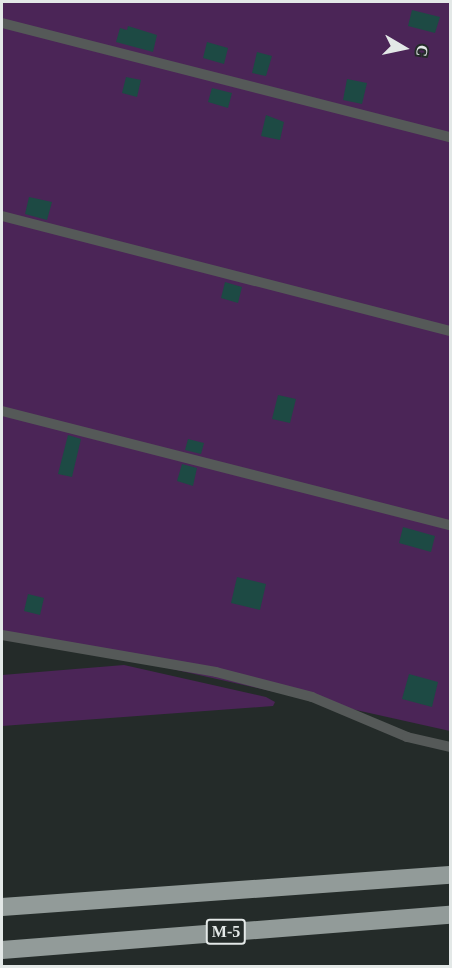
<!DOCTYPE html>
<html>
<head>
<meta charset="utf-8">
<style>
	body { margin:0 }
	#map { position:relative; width:452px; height:968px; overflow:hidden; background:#242b29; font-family:"Times New Roman",serif }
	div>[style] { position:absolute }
	.green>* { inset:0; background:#4b2557 }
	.building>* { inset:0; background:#1d4a44 }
	.lane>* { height:10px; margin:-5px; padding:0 5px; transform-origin:5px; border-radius:5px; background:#555958 }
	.highway>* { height:18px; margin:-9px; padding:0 9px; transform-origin:9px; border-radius:9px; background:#929b99 }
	span { translate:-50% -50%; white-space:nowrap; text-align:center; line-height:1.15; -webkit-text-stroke:5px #242b29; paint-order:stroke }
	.shield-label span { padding:2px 4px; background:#242b29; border:2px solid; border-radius:4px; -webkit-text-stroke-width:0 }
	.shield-label { font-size:16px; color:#e3e8e7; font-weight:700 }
	.frame { position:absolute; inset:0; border:3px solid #e3e8e7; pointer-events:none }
	.north { position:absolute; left:374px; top:18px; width:60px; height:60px; -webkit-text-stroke:4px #242b29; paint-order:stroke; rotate:99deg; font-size:16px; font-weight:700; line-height:24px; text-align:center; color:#e3e8e7 }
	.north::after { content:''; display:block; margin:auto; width:21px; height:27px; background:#e3e8e7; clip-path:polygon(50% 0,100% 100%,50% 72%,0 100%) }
</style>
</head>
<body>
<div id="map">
	<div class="green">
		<i style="clip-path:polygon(2px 2px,450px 2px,450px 731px,2px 631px)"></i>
		<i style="clip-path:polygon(124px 665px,266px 697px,275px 702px,273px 706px,2px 726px,2px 675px)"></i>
	</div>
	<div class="building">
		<i style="clip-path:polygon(412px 10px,440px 17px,435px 33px,408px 26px)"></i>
		<i style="clip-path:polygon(128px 26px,157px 35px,153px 52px,116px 42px,120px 28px,127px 30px)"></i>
		<i style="clip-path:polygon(207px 42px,228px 48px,224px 64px,203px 58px)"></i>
		<i style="clip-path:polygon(257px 52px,272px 56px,266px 76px,252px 73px)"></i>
		<i style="clip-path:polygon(126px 77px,141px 80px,137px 97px,122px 93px)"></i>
		<i style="clip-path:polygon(347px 79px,367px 83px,362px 104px,343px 100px)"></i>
		<i style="clip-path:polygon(212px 88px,232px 93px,228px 108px,208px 102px)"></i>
		<i style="clip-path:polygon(266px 115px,284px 122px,280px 140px,261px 136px)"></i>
		<i style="clip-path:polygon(29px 197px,52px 202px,47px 220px,25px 214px)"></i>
		<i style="clip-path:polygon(225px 282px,242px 287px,238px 303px,221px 298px)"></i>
		<i style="clip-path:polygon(278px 395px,296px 399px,290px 423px,272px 419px)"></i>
		<i style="clip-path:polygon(68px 435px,81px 439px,72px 477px,58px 474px)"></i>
		<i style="clip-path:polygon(188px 439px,204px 443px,201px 454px,185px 450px)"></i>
		<i style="clip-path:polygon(182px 464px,197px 468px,193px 486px,177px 481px)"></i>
		<i style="clip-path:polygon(403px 527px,435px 536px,431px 552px,399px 543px)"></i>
		<i style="clip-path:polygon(237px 577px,266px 584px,260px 610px,231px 603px)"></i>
		<i style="clip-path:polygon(28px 594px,44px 598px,40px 615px,24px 611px)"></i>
		<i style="clip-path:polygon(409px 674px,438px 682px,432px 707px,402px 699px)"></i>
	</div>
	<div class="lane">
		<i style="left:2px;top:23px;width:462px;rotate:14.3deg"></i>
		<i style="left:2px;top:216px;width:463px;rotate:14.4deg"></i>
		<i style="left:2px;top:411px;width:462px;rotate:14.3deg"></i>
		<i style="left:2px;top:635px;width:217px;rotate:9.8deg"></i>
		<i style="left:216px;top:672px;width:99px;rotate:14.6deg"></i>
		<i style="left:312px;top:697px;width:103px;rotate:22.8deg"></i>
		<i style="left:407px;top:737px;width:44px;rotate:13.1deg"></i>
	</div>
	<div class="highway">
		<i style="left:2px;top:907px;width:449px;rotate:-4.1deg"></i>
		<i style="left:2px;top:950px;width:449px;rotate:-4.5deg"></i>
	</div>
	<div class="shield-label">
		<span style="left:226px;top:932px">М-5</span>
	</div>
	<div class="frame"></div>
	<div class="north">С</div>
</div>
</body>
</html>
